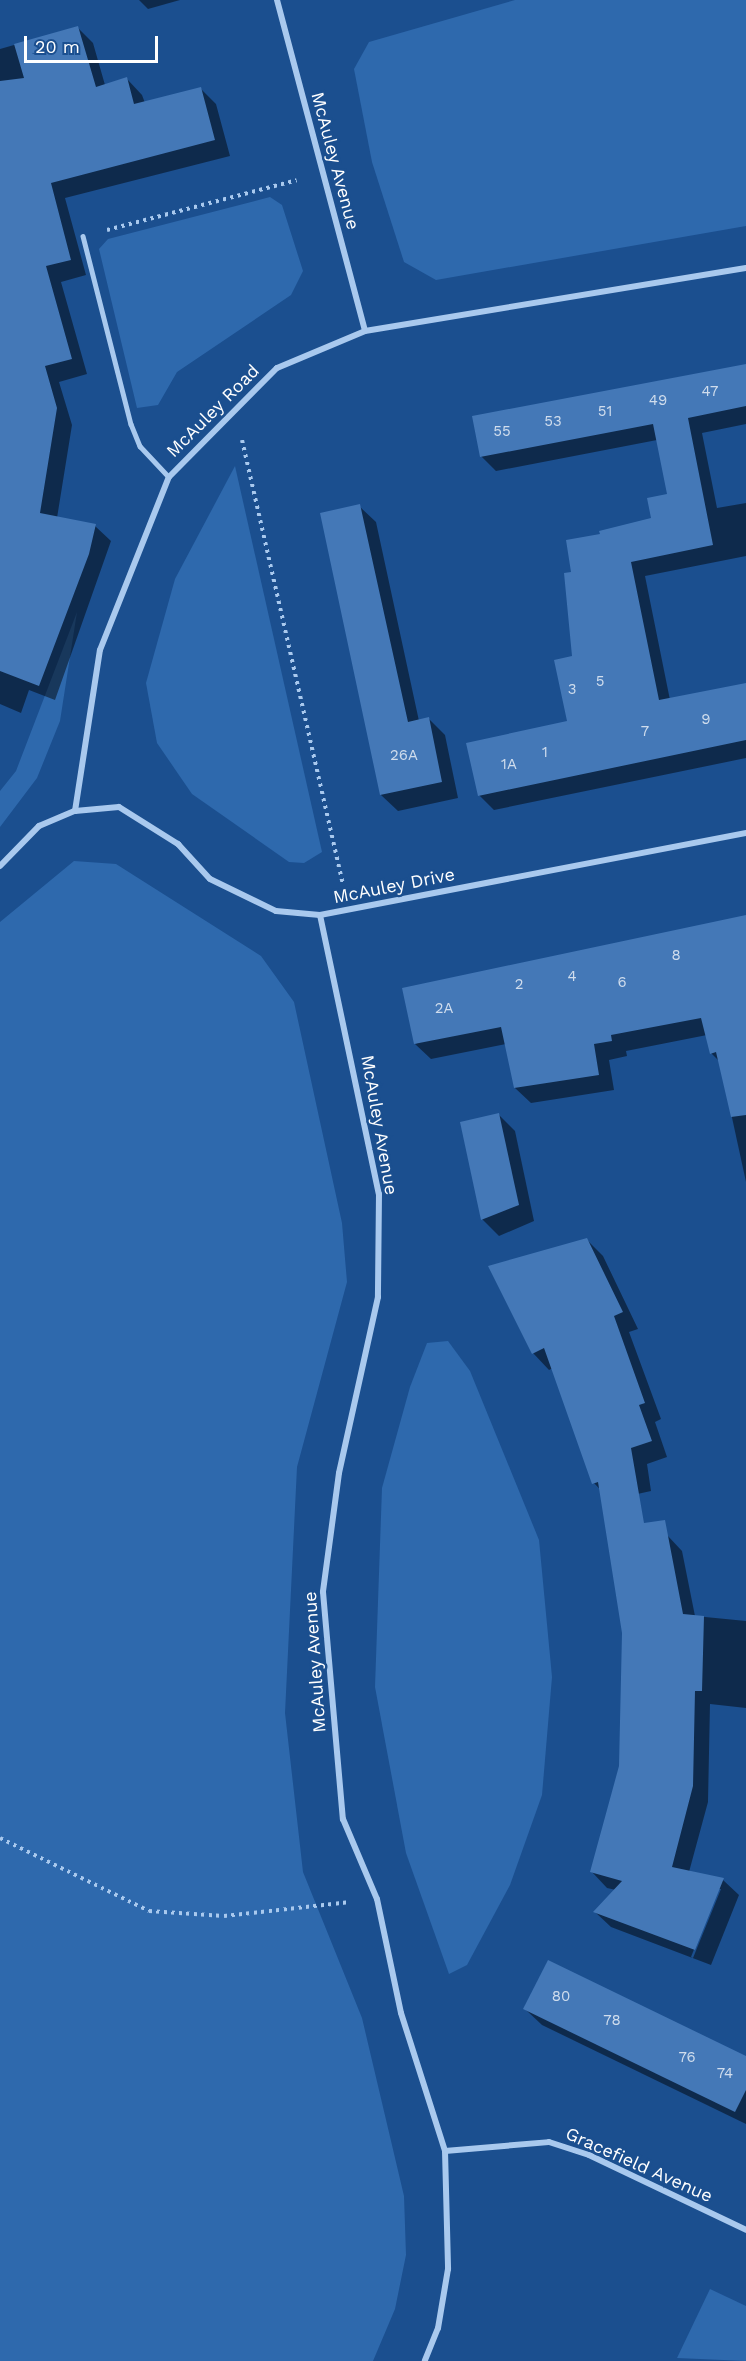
<!DOCTYPE html>
<html>
<head>
<meta charset="utf-8">
<style>
	body { margin:0 }
	#map { position:relative; width:746px; height:2361px; overflow:hidden; background:#1b4f8f; font-family:"Work Sans",sans-serif }
	div>[style] { position:absolute }
	.green>* { inset:0; background:#2e69ad }
	.shadow>* { inset:0; background:#0007 }
	.building>* { inset:0; background:#4478b7 }
	.path>* { height:4px; margin-top:-2px; transform-origin:0; background:repeating-linear-gradient(90deg,#a9c9ee 0 3px,transparent 0 7.5px) }
	.lane>* { height:4.5px; margin:-2.25px; padding:0 2.25px; transform-origin:2.25px; border-radius:2.25px; background:#a9c9ee }
	.street>* { height:6px; margin:-3px; padding:0 3px; transform-origin:3px; border-radius:3px; background:#a9c9ee }
	span { translate:-50% -50%; white-space:nowrap; text-align:center; line-height:1.15; -webkit-text-stroke:5px #1b4f8f; paint-order:stroke }
	.number-label { font-size:15px; color:#d0dded }
	.number-label span { -webkit-text-stroke-width:0 }
	.street-label { font-size:18px; color:#fff }
	.scale { position:absolute; left:24px; top:36px; width:134px; height:27px; box-sizing:border-box; border:3px solid #fff; border-top:0; padding-left:8px; font-size:18px; line-height:21px; white-space:nowrap; color:#fff; -webkit-text-stroke:4px #1b4f8f; paint-order:stroke }
</style>
</head>
<body>
<div id="map">
	<div class="green">
		<i style="clip-path:polygon(515px 0,746px 0,746px 226px,436px 280px,404px 262px,372px 162px,354px 69px,369px 42px)"></i>
		<i style="clip-path:polygon(270px 197px,282px 205px,303px 271px,291px 295px,177px 372px,158px 405px,137px 408px,99px 249px,108px 239px)"></i>
		<i style="clip-path:polygon(235px 466px,322px 852px,304px 863px,289px 862px,192px 794px,157px 743px,146px 683px,175px 579px)"></i>
		<i style="clip-path:polygon(77px 612px,60px 721px,37px 778px,0 827px,0 791px,16px 771px)"></i>
		<i style="clip-path:polygon(74px 861px,116px 864px,261px 956px,294px 1002px,342px 1223px,347px 1282px,297px 1467px,285px 1713px,303px 1872px,362px 2018px,404px 2196px,406px 2255px,395px 2309px,373px 2361px,0 2361px,0 922px)"></i>
		<i style="clip-path:polygon(448px 1341px,470px 1371px,539px 1540px,552px 1677px,542px 1795px,510px 1885px,467px 1965px,449px 1974px,406px 1853px,375px 1687px,382px 1488px,410px 1387px,427px 1343px)"></i>
		<i style="clip-path:polygon(710px 2289px,746px 2306px,746px 2361px,677px 2358px)"></i>
	</div>
	<div class="shadow">
		<i style="clip-path:polygon(139px 0,180px 0,148px 9px)"></i>
		<i style="clip-path:polygon(77px 27px,93px 43px,105px 85px,127px 79px,142px 95px,145px 103px,201px 89px,216px 104px,230px 156px,65px 198px,86px 275px,61px 282px,87px 374px,59px 382px,72px 425px,57px 518px,95px 526px,111px 541px,55px 700px,29px 690px,21px 713px,0 704px,0 49px)"></i>
		<i style="clip-path:polygon(746px 365px,746px 424px,702px 433px,717px 508px,746px 503px,746px 556px,645px 576px,670px 700px,746px 684px,746px 758px,494px 810px,479px 795px,569px 722px,574px 657px,573px 573px,602px 536px,653px 520px,669px 495px,657px 440px,496px 471px,481px 456px)"></i>
		<i style="clip-path:polygon(359px 506px,376px 522px,419px 721px,429px 719px,445px 735px,458px 798px,398px 811px,381px 795px)"></i>
		<i style="clip-path:polygon(746px 919px,746px 1070px,727px 1069px,711px 1053px,707px 1035px,626px 1051px,627px 1056px,609px 1060px,614px 1090px,531px 1103px,515px 1088px,506px 1044px,431px 1059px,415px 1044px)"></i>
		<i style="clip-path:polygon(746px 1082px,746px 1182px,726px 1090px)"></i>
		<i style="clip-path:polygon(499px 1115px,515px 1131px,534px 1221px,499px 1236px,482px 1219px)"></i>
		<i style="clip-path:polygon(587px 1240px,603px 1256px,638px 1329px,629px 1332px,661px 1419px,655px 1422px,667px 1457px,647px 1464px,651px 1491px,610px 1500px,594px 1483px,553px 1368px,549px 1370px,533px 1353px)"></i>
		<i style="clip-path:polygon(evenodd,667px 1535px,682px 1551px,695px 1616px,746px 1621px,746px 1708px,710px 1704px,708px 1802px,689px 1872px,723px 1880px,739px 1895px,711px 1965px,611px 1927px,595px 1912px,616px 1890px,607px 1888px,592px 1872px,621px 1766px,667px 1535px,718px 1889px,721px 1889px,693px 1958px,691px 1957px,718px 1889px)"></i>
		<i style="clip-path:polygon(525px 2009px,746px 2057px,746px 2124px,542px 2025px)"></i>
	</div>
	<div class="building">
		<i style="clip-path:polygon(78px 26px,96px 87px,127px 77px,134px 104px,201px 87px,215px 140px,51px 183px,71px 260px,46px 266px,72px 359px,45px 366px,57px 408px,40px 513px,96px 524px,89px 554px,39px 686px,0 671px,0 81px,24px 78px,14px 44px)"></i>
		<i style="clip-path:polygon(746px 364px,746px 406px,688px 418px,713px 545px,631px 562px,659px 700px,746px 683px,746px 740px,478px 796px,466px 743px,567px 721px,554px 660px,572px 656px,564px 573px,571px 572px,566px 540px,600px 534px,599px 531px,651px 518px,647px 498px,667px 494px,653px 424px,480px 457px,472px 416px)"></i>
		<i style="clip-path:polygon(360px 504px,408px 722px,429px 717px,442px 782px,380px 795px,320px 513px)"></i>
		<i style="clip-path:polygon(746px 915px,746px 1115px,731px 1117px,716px 1052px,710px 1054px,701px 1018px,611px 1035px,612px 1041px,594px 1044px,599px 1075px,514px 1088px,501px 1027px,414px 1044px,402px 988px)"></i>
		<i style="clip-path:polygon(499px 1113px,519px 1205px,481px 1220px,460px 1122px)"></i>
		<i style="clip-path:polygon(587px 1238px,623px 1312px,614px 1316px,645px 1403px,639px 1405px,652px 1441px,631px 1448px,644px 1523px,665px 1520px,683px 1614px,704px 1616px,702px 1691px,695px 1691px,693px 1786px,672px 1867px,724px 1878px,695px 1950px,593px 1912px,622px 1881px,590px 1872px,619px 1766px,622px 1633px,598px 1482px,592px 1484px,544px 1348px,532px 1354px,488px 1266px)"></i>
		<i style="clip-path:polygon(548px 1960px,746px 2056px,746px 2090px,735px 2112px,523px 2009px)"></i>
	</div>
	<div class="path">
		<i style="left:107px;top:230px;width:196px;rotate:-14.7deg"></i>
		<i style="left:242px;top:440px;width:454px;rotate:77.2deg"></i>
		<i style="left:0;top:1838px;width:166px;rotate:26.1deg"></i>
		<i style="left:149px;top:1911px;width:75px;rotate:3.8deg"></i>
		<i style="left:224px;top:1916px;width:127px;rotate:-6.3deg"></i>
	</div>
	<div class="lane">
		<i style="left:83px;top:236px;width:194px;rotate:75.7deg"></i>
		<i style="left:131px;top:424px;width:24px;rotate:68deg"></i>
		<i style="left:140px;top:446px;width:42px;rotate:46.9deg"></i>
	</div>
	<div class="street">
		<i style="left:277px;top:0;width:342px;rotate:75.1deg"></i>
		<i style="left:75px;top:811px;width:163px;rotate:-81.2deg"></i>
		<i style="left:100px;top:650px;width:186px;rotate:-68.3deg"></i>
		<i style="left:169px;top:477px;width:153px;rotate:-45.3deg"></i>
		<i style="left:277px;top:368px;width:95px;rotate:-22.8deg"></i>
		<i style="left:365px;top:331px;width:386px;rotate:-9.4deg"></i>
		<i style="left:0;top:866px;width:56px;rotate:-45.7deg"></i>
		<i style="left:39px;top:826px;width:39px;rotate:-23deg"></i>
		<i style="left:75px;top:811px;width:44px;rotate:-5.2deg"></i>
		<i style="left:119px;top:807px;width:70px;rotate:32.1deg"></i>
		<i style="left:178px;top:844px;width:47px;rotate:47.6deg"></i>
		<i style="left:210px;top:879px;width:73px;rotate:25.9deg"></i>
		<i style="left:276px;top:911px;width:44px;rotate:5.2deg"></i>
		<i style="left:320px;top:915px;width:434px;rotate:-10.9deg"></i>
		<i style="left:320px;top:915px;width:285px;rotate:78.1deg"></i>
		<i style="left:379px;top:1194px;width:103px;rotate:90.6deg"></i>
		<i style="left:378px;top:1297px;width:180px;rotate:102.5deg"></i>
		<i style="left:339px;top:1473px;width:120px;rotate:97.7deg"></i>
		<i style="left:323px;top:1592px;width:228px;rotate:85deg"></i>
		<i style="left:343px;top:1819px;width:87px;rotate:67deg"></i>
		<i style="left:377px;top:1899px;width:116px;rotate:78.1deg"></i>
		<i style="left:401px;top:2013px;width:145px;rotate:72.3deg"></i>
		<i style="left:445px;top:2151px;width:118px;rotate:88.5deg"></i>
		<i style="left:448px;top:2269px;width:60px;rotate:99.6deg"></i>
		<i style="left:438px;top:2328px;width:35px;rotate:112deg"></i>
		<i style="left:445px;top:2151px;width:104px;rotate:-4.9deg"></i>
		<i style="left:549px;top:2142px;width:42px;rotate:18deg"></i>
		<i style="left:589px;top:2155px;width:174px;rotate:25.5deg"></i>
	</div>
	<div class="number-label">
		<span style="left:710px;top:392px">47</span>
		<span style="left:658px;top:401px">49</span>
		<span style="left:605px;top:412px">51</span>
		<span style="left:553px;top:422px">53</span>
		<span style="left:502px;top:432px">55</span>
		<span style="left:600px;top:682px">5</span>
		<span style="left:572px;top:690px">3</span>
		<span style="left:706px;top:720px">9</span>
		<span style="left:645px;top:732px">7</span>
		<span style="left:545px;top:753px">1</span>
		<span style="left:404px;top:756px">26A</span>
		<span style="left:509px;top:765px">1A</span>
		<span style="left:676px;top:956px">8</span>
		<span style="left:572px;top:977px">4</span>
		<span style="left:622px;top:983px">6</span>
		<span style="left:519px;top:985px">2</span>
		<span style="left:444px;top:1009px">2A</span>
		<span style="left:561px;top:1997px">80</span>
		<span style="left:612px;top:2021px">78</span>
		<span style="left:687px;top:2058px">76</span>
		<span style="left:725px;top:2074px">74</span>
	</div>
	<div class="street-label">
		<span style="left:335px;top:161px;rotate:75deg">McAuley Avenue</span>
		<span style="left:213px;top:411px;rotate:-45deg">McAuley Road</span>
		<span style="left:394px;top:886px;rotate:-11deg">McAuley Drive</span>
		<span style="left:379px;top:1125px;rotate:80deg">McAuley Avenue</span>
		<span style="left:315px;top:1662px;rotate:-94deg">McAuley Avenue</span>
		<span style="left:639px;top:2165px;rotate:24deg">Gracefield Avenue</span>
	</div>
	<div class="scale">20 m</div>
</div>
</body>
</html>
